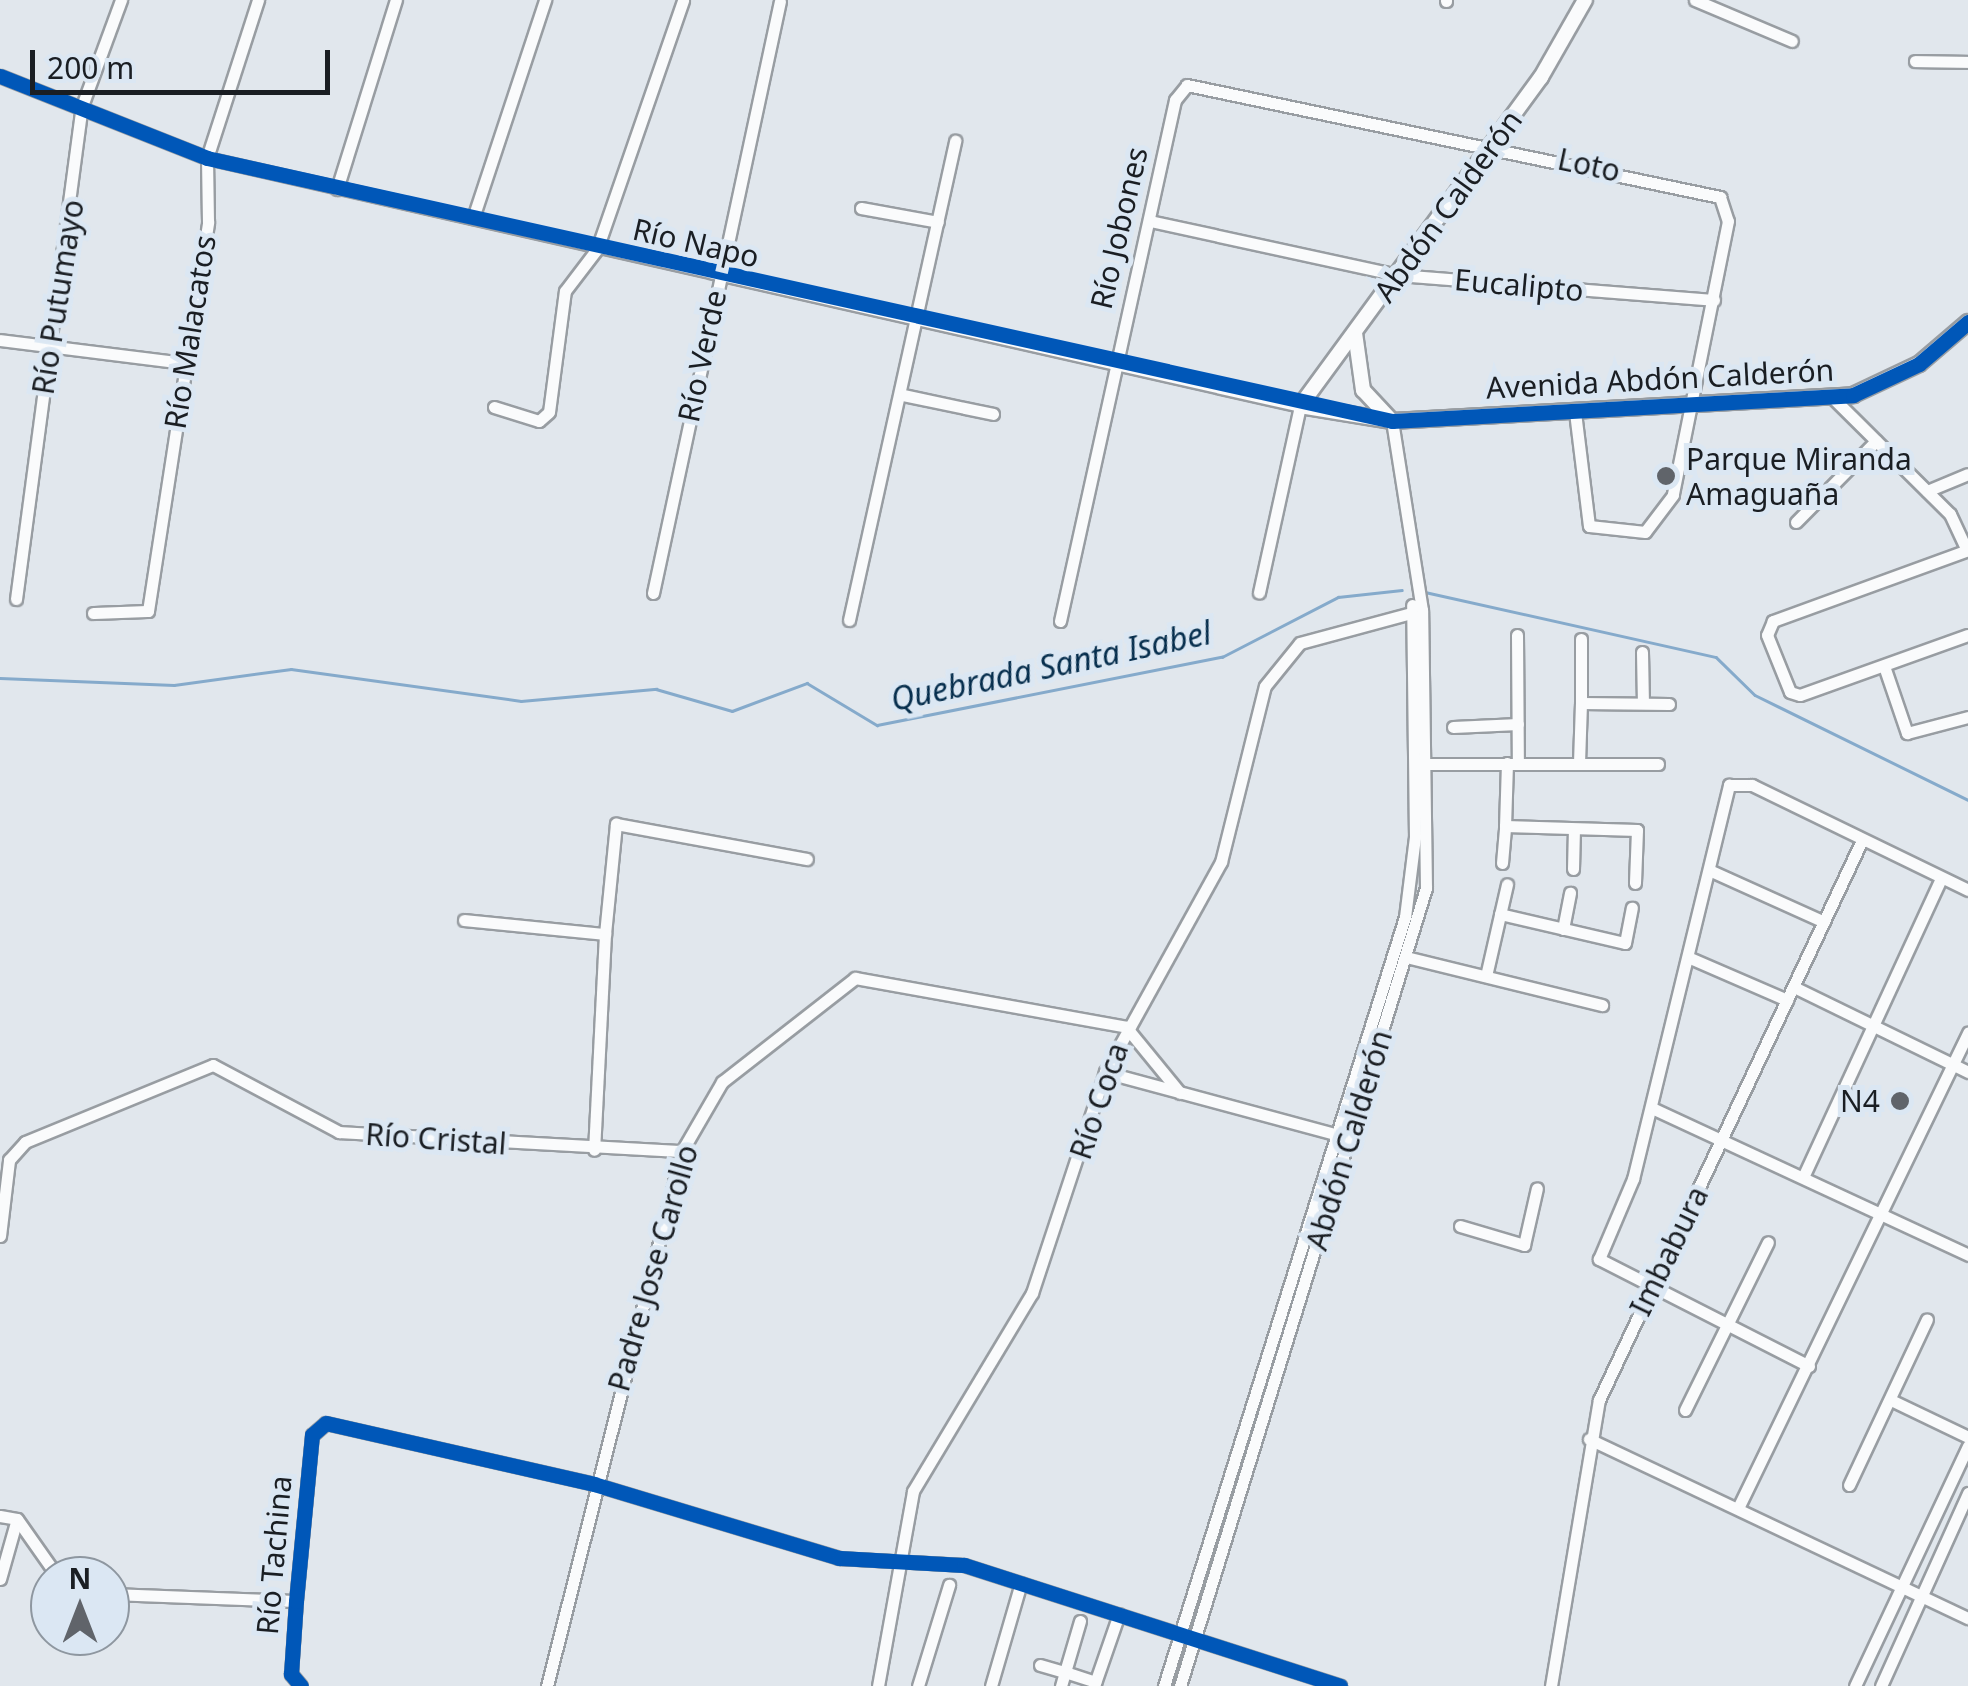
<!DOCTYPE html>
<html>
<head>
<meta charset="utf-8">
<style>
	body { margin:0 }
	#map { position:relative; width:1968px; height:1686px; overflow:hidden; background:#e1e7ed; font-family:"Noto Sans",sans-serif }
	div>[style] { position:absolute }
	.stream>* { height:2.5px; margin:-1.25px; padding:0 1.25px; transform-origin:1.25px; border-radius:1.25px; background:#85aacb }
	.roads { filter:drop-shadow(2px 0 #989da2) drop-shadow(-2px 0 #989da2) drop-shadow(0 2px #989da2) drop-shadow(0 -2px #989da2) }
	.minor>* { height:11px; margin:-5.5px; padding:0 5.5px; transform-origin:5.5px; border-radius:5.5px; background:#fafbfc }
	.tertiary>* { height:14px; margin:-7px; padding:0 7px; transform-origin:7px; border-radius:7px; background:#fafbfc }
	.cycleway>* { height:15px; margin:-7.5px; padding:0 7.5px; transform-origin:7.5px; border-radius:7.5px; background:#0057b8 }
	.dots>* { width:28px; height:28px; translate:-50% -50%; box-sizing:border-box; border:5px solid #dbe7f3; border-radius:50% }
	span { translate:-50% -50%; white-space:nowrap; text-align:center; line-height:1.15; -webkit-text-stroke:10px #dbe7f3; paint-order:stroke }
	.street-label { font-size:30px; color:#1a1e23 }
	.poi-label { font-size:30px; color:#1a1e23 }
	.left { translate:0 -50%; text-align:left }
	.right { translate:-100% -50%; text-align:right }
	.water-label { font-size:32px; color:#062e4d; font-style:italic }
	.north { position:absolute; left:30px; top:1556px; width:100px; height:100px; box-sizing:border-box; background:#dbe7f3; border:2px solid #8e97a0; border-radius:50%; rotate:0deg; font-size:28px; font-weight:700; line-height:40px; text-align:center; color:#1a1e23 }
	.north::after { content:''; display:block; margin:auto; width:35px; height:45px; background:#60646a; clip-path:polygon(50% 0,100% 100%,50% 72%,0 100%) }
	.scale { position:absolute; left:30px; top:50px; width:300px; height:45px; box-sizing:border-box; border:5px solid #1a1e23; border-top:0; padding-left:12px; font-size:30px; line-height:35px; white-space:nowrap; color:#1a1e23; -webkit-text-stroke:8px #dbe7f3; paint-order:stroke }
</style>
</head>
<body>
<div id="map">
	<div class="stream">
		<i style="left:1425px;top:592px;width:298px;rotate:12.6deg"></i>
		<i style="left:1716px;top:657px;width:54px;rotate:44.3deg"></i>
		<i style="left:1755px;top:695px;width:237px;rotate:26.2deg"></i>
		<i style="left:0;top:678px;width:174px;rotate:2.3deg"></i>
		<i style="left:174px;top:685px;width:118px;rotate:-7.8deg"></i>
		<i style="left:291px;top:669px;width:232px;rotate:7.9deg"></i>
		<i style="left:521px;top:701px;width:136px;rotate:-5.1deg"></i>
		<i style="left:656px;top:689px;width:79px;rotate:16.1deg"></i>
		<i style="left:732px;top:711px;width:80px;rotate:-20.5deg"></i>
		<i style="left:807px;top:683px;width:82px;rotate:31deg"></i>
		<i style="left:877px;top:725px;width:352px;rotate:-11.2deg"></i>
		<i style="left:1222px;top:657px;width:131px;rotate:-27.3deg"></i>
		<i style="left:1338px;top:597px;width:64px;rotate:-6.2deg"></i>
	</div>
	<div class="roads">
		<div class="minor">
			<i style="left:1695px;top:0;width:105px;rotate:22.9deg"></i>
			<i style="left:1446px;top:1px;width:1px;rotate:-90deg"></i>
			<i style="left:1915px;top:61px;width:53px;rotate:1.1deg"></i>
			<i style="left:0;top:76px;width:223px;rotate:21.6deg"></i>
			<i style="left:207px;top:158px;width:1121px;rotate:12.78deg"></i>
			<i style="left:1300px;top:406px;width:191px;rotate:102.4deg"></i>
			<i style="left:337px;top:189px;width:198px;rotate:-72.7deg"></i>
			<i style="left:861px;top:208px;width:78px;rotate:10.3deg"></i>
			<i style="left:473px;top:218px;width:230px;rotate:-71.7deg"></i>
			<i style="left:1150px;top:221px;width:253px;rotate:12.3deg"></i>
			<i style="left:1397px;top:275px;width:318px;rotate:4.5deg"></i>
			<i style="left:0;top:340px;width:186px;rotate:7.1deg"></i>
			<i style="left:903px;top:395px;width:92px;rotate:11.9deg"></i>
			<i style="left:1832px;top:397px;width:166px;rotate:44.8deg"></i>
			<i style="left:1950px;top:514px;width:40px;rotate:65deg"></i>
			<i style="left:494px;top:407px;width:47px;rotate:17.3deg"></i>
			<i style="left:539px;top:421px;width:13px;rotate:-42deg"></i>
			<i style="left:549px;top:412px;width:122px;rotate:-82.5deg"></i>
			<i style="left:565px;top:291px;width:53px;rotate:-52.7deg"></i>
			<i style="left:597px;top:249px;width:263px;rotate:-70.9deg"></i>
			<i style="left:1927px;top:491px;width:44px;rotate:-22.5deg"></i>
			<i style="left:1796px;top:522px;width:114px;rotate:-45.4deg"></i>
			<i style="left:1968px;top:550px;width:208px;rotate:160deg"></i>
			<i style="left:1773px;top:621px;width:15px;rotate:113deg"></i>
			<i style="left:1767px;top:635px;width:61px;rotate:68deg"></i>
			<i style="left:1790px;top:692px;width:10px;rotate:17deg"></i>
			<i style="left:1800px;top:695px;width:178px;rotate:-19.7deg"></i>
			<i style="left:653px;top:593px;width:605px;rotate:-77.89deg"></i>
			<i style="left:16px;top:599px;width:497px;rotate:-82.4deg"></i>
			<i style="left:82px;top:106px;width:113px;rotate:-69.8deg"></i>
			<i style="left:93px;top:613px;width:55px;rotate:-2.1deg"></i>
			<i style="left:148px;top:611px;width:394px;rotate:-81.2deg"></i>
			<i style="left:208px;top:222px;width:64px;rotate:-90.9deg"></i>
			<i style="left:207px;top:158px;width:166px;rotate:-72.1deg"></i>
			<i style="left:849px;top:620px;width:491px;rotate:-77.5deg"></i>
			<i style="left:1060px;top:621px;width:534px;rotate:-77.55deg"></i>
			<i style="left:1175px;top:100px;width:19px;rotate:-51deg"></i>
			<i style="left:1187px;top:85px;width:545px;rotate:11.87deg"></i>
			<i style="left:1720px;top:197px;width:25px;rotate:72deg"></i>
			<i style="left:1728px;top:221px;width:279px;rotate:101.4deg"></i>
			<i style="left:1673px;top:495px;width:46px;rotate:127.1deg"></i>
			<i style="left:1645px;top:532px;width:56px;rotate:-173.9deg"></i>
			<i style="left:1589px;top:526px;width:115px;rotate:-97deg"></i>
			<i style="left:1517px;top:635px;width:128px;rotate:89.6deg"></i>
			<i style="left:1642px;top:652px;width:51px;rotate:88.9deg"></i>
			<i style="left:1884px;top:666px;width:71px;rotate:71.1deg"></i>
			<i style="left:1907px;top:733px;width:63px;rotate:-14.7deg"></i>
			<i style="left:1581px;top:703px;width:64px;rotate:-90deg"></i>
			<i style="left:1453px;top:727px;width:65px;rotate:-2.6deg"></i>
			<i style="left:1507px;top:763px;width:63px;rotate:91.8deg"></i>
			<i style="left:1505px;top:826px;width:132px;rotate:1.7deg"></i>
			<i style="left:1637px;top:830px;width:53px;rotate:92.2deg"></i>
			<i style="left:1579px;top:763px;width:60px;rotate:-88.1deg"></i>
			<i style="left:1581px;top:703px;width:88px;rotate:0.7deg"></i>
			<i style="left:1418px;top:764px;width:240px"></i>
			<i style="left:1502px;top:863px;width:37px;rotate:-85deg"></i>
			<i style="left:1573px;top:869px;width:40px;rotate:-88.6deg"></i>
			<i style="left:1709px;top:870px;width:126px;rotate:24.3deg"></i>
			<i style="left:1500px;top:914px;width:128px;rotate:13.1deg"></i>
			<i style="left:1625px;top:943px;width:36px;rotate:-79deg"></i>
			<i style="left:464px;top:920px;width:142px;rotate:5.7deg"></i>
			<i style="left:605px;top:934px;width:216px;rotate:92.9deg"></i>
			<i style="left:1563px;top:929px;width:37px;rotate:-79deg"></i>
			<i style="left:605px;top:934px;width:111px;rotate:-84.3deg"></i>
			<i style="left:616px;top:824px;width:194px;rotate:10.4deg"></i>
			<i style="left:1406px;top:957px;width:202px;rotate:13.8deg"></i>
			<i style="left:1690px;top:958px;width:106px;rotate:23.4deg"></i>
			<i style="left:1486px;top:976px;width:94px;rotate:-77.1deg"></i>
			<i style="left:1794px;top:987px;width:194px;rotate:26deg"></i>
			<i style="left:1105px;top:1072px;width:242px;rotate:15.1deg"></i>
			<i style="left:1652px;top:1108px;width:349px;rotate:24.9deg"></i>
			<i style="left:1804px;top:1175px;width:327px;rotate:-65.2deg"></i>
			<i style="left:1460px;top:1226px;width:67px;rotate:16.5deg"></i>
			<i style="left:1524px;top:1245px;width:58px;rotate:-77.2deg"></i>
			<i style="left:0;top:1236px;width:77px;rotate:-83.2deg"></i>
			<i style="left:9px;top:1160px;width:24px;rotate:-48deg"></i>
			<i style="left:25px;top:1142px;width:203px;rotate:-22.3deg"></i>
			<i style="left:213px;top:1065px;width:143px;rotate:28deg"></i>
			<i style="left:339px;top:1132px;width:344px;rotate:3.2deg"></i>
			<i style="left:1809px;top:1366px;width:236px;rotate:-153deg"></i>
			<i style="left:1599px;top:1259px;width:87px;rotate:-67deg"></i>
			<i style="left:1633px;top:1179px;width:406px;rotate:-76.3deg"></i>
			<i style="left:1729px;top:785px;width:23px"></i>
			<i style="left:1752px;top:785px;width:240px;rotate:25.9deg"></i>
			<i style="left:1893px;top:1401px;width:83px;rotate:25.6deg"></i>
			<i style="left:1685px;top:1410px;width:187px;rotate:-63.7deg"></i>
			<i style="left:1589px;top:1439px;width:419px;rotate:25.3deg"></i>
			<i style="left:1849px;top:1485px;width:183px;rotate:-64.8deg"></i>
			<i style="left:1739px;top:1506px;width:526px;rotate:-64.17deg"></i>
			<i style="left:0;top:1516px;width:17px;rotate:10deg"></i>
			<i style="left:17px;top:1519px;width:70px;rotate:54.9deg"></i>
			<i style="left:0;top:1579px;width:62px;rotate:-74.2deg"></i>
			<i style="left:110px;top:1594px;width:186px;rotate:2.2deg"></i>
			<i style="left:1080px;top:1621px;width:53px;rotate:106.4deg"></i>
			<i style="left:1065px;top:1672px;width:32px;rotate:18deg"></i>
			<i style="left:1040px;top:1665px;width:26px;rotate:16deg"></i>
			<i style="left:1065px;top:1672px;width:15px;rotate:106deg"></i>
			<i style="left:301px;top:1686px;width:16px;rotate:-130deg"></i>
			<i style="left:291px;top:1674px;width:73px;rotate:-86.1deg"></i>
			<i style="left:296px;top:1601px;width:167px;rotate:-84.5deg"></i>
			<i style="left:312px;top:1435px;width:18px;rotate:-41deg"></i>
			<i style="left:326px;top:1423px;width:275px;rotate:12.8deg"></i>
			<i style="left:594px;top:1484px;width:256px;rotate:16.8deg"></i>
			<i style="left:839px;top:1558px;width:125px;rotate:3.2deg"></i>
			<i style="left:964px;top:1565px;width:395px;rotate:17.8deg"></i>
			<i style="left:547px;top:1686px;width:552px;rotate:-75.84deg"></i>
			<i style="left:682px;top:1151px;width:80px;rotate:-59.9deg"></i>
			<i style="left:722px;top:1082px;width:169px;rotate:-38deg"></i>
			<i style="left:855px;top:978px;width:275px;rotate:10.2deg"></i>
			<i style="left:1126px;top:1027px;width:85px;rotate:50.7deg"></i>
			<i style="left:878px;top:1686px;width:198px;rotate:-79.8deg"></i>
			<i style="left:913px;top:1491px;width:231px;rotate:-59deg"></i>
			<i style="left:1032px;top:1293px;width:233px;rotate:-71.7deg"></i>
			<i style="left:1105px;top:1072px;width:240px;rotate:-61.1deg"></i>
			<i style="left:1221px;top:862px;width:181px;rotate:-76deg"></i>
			<i style="left:1265px;top:686px;width:55px;rotate:-50.9deg"></i>
			<i style="left:1300px;top:643px;width:126px;rotate:-15.1deg"></i>
			<i style="left:918px;top:1686px;width:106px;rotate:-72.9deg"></i>
			<i style="left:991px;top:1686px;width:107px;rotate:-73.8deg"></i>
			<i style="left:1094px;top:1686px;width:76px;rotate:-70.9deg"></i>
			<i style="left:1164px;top:1686px;width:806px;rotate:-72.6deg"></i>
			<i style="left:1405px;top:917px;width:81px;rotate:-82.9deg"></i>
			<i style="left:1415px;top:837px;width:232px;rotate:-90.7deg"></i>
			<i style="left:1180px;top:1686px;width:835px;rotate:-72.87deg"></i>
			<i style="left:1426px;top:888px;width:278px;rotate:-90.8deg"></i>
			<i style="left:1422px;top:610px;width:191px;rotate:-99deg"></i>
			<i style="left:1551px;top:1686px;width:290px;rotate:-80.5deg"></i>
			<i style="left:1599px;top:1400px;width:619px;rotate:-64.84deg"></i>
			<i style="left:1855px;top:1686px;width:265px;rotate:-64.8deg"></i>
			<i style="left:1881px;top:1686px;width:212px;rotate:-65.7deg"></i>
		</div>
		<div class="tertiary">
			<i style="left:1585px;top:0;width:89px;rotate:119.7deg"></i>
			<i style="left:1541px;top:77px;width:408px;rotate:126.2deg"></i>
			<i style="left:1300px;top:406px;width:93px;rotate:9.3deg"></i>
			<i style="left:1392px;top:421px;width:462px;rotate:-3.2deg"></i>
			<i style="left:1853px;top:395px;width:73px;rotate:-25.2deg"></i>
			<i style="left:1919px;top:364px;width:65px;rotate:-40.6deg"></i>
			<i style="left:1355px;top:333px;width:58px;rotate:82deg"></i>
			<i style="left:1363px;top:390px;width:42px;rotate:46.9deg"></i>
		</div>
	</div>
	<div class="cycleway">
		<i style="left:0;top:76px;width:223px;rotate:21.6deg"></i>
		<i style="left:207px;top:158px;width:1214px;rotate:12.51deg"></i>
		<i style="left:1392px;top:421px;width:462px;rotate:-3.2deg"></i>
		<i style="left:1853px;top:395px;width:73px;rotate:-25.2deg"></i>
		<i style="left:1919px;top:364px;width:65px;rotate:-40.6deg"></i>
		<i style="left:301px;top:1686px;width:16px;rotate:-130deg"></i>
		<i style="left:291px;top:1674px;width:73px;rotate:-86.1deg"></i>
		<i style="left:296px;top:1601px;width:167px;rotate:-84.5deg"></i>
		<i style="left:312px;top:1435px;width:18px;rotate:-41deg"></i>
		<i style="left:326px;top:1423px;width:275px;rotate:12.8deg"></i>
		<i style="left:594px;top:1484px;width:256px;rotate:16.8deg"></i>
		<i style="left:839px;top:1558px;width:125px;rotate:3.2deg"></i>
		<i style="left:964px;top:1565px;width:395px;rotate:17.8deg"></i>
	</div>
	<div class="dots">
		<i style="left:1666px;top:476px;background:#60646a"></i>
		<i style="left:1900px;top:1101px;background:#60646a"></i>
	</div>
	<div class="street-label">
		<span style="left:1589px;top:165px;rotate:12deg">Loto</span>
		<span style="left:1448px;top:206px;rotate:-54deg">Abdón Calderón</span>
		<span style="left:1119px;top:228px;rotate:-77deg">Río Jobones</span>
		<span style="left:696px;top:243px;rotate:13deg">Río Napo</span>
		<span style="left:1519px;top:285px;rotate:5deg">Eucalipto</span>
		<span style="left:58px;top:297px;rotate:-81deg">Río Putumayo</span>
		<span style="left:190px;top:332px;rotate:-81deg">Río Malacatos</span>
		<span style="left:702px;top:356px;rotate:-78deg">Río Verde</span>
		<span style="left:1660px;top:379px;rotate:-3deg">Avenida Abdón Calderón</span>
		<span style="left:1099px;top:1101px;rotate:-71deg">Río Coca</span>
		<span style="left:436px;top:1139px;rotate:4deg">Río Cristal</span>
		<span style="left:1349px;top:1140px;rotate:-73deg">Abdón Calderón</span>
		<span style="left:1669px;top:1251px;rotate:-64deg">Imbabura</span>
		<span style="left:653px;top:1268px;rotate:-74deg">Padre Jose Carollo</span>
		<span style="left:274px;top:1555px;rotate:-85deg">Río Tachina</span>
	</div>
	<div class="poi-label">
		<span class="left" style="left:1686px;top:476px">Parque Miranda<br>Amaguaña</span>
		<span class="right" style="left:1880px;top:1101px">N4</span>
	</div>
	<div class="water-label">
		<span style="left:1051px;top:666px;rotate:-12deg">Quebrada Santa Isabel</span>
	</div>
	<div class="north">N</div>
	<div class="scale">200 m</div>
</div>
</body>
</html>
